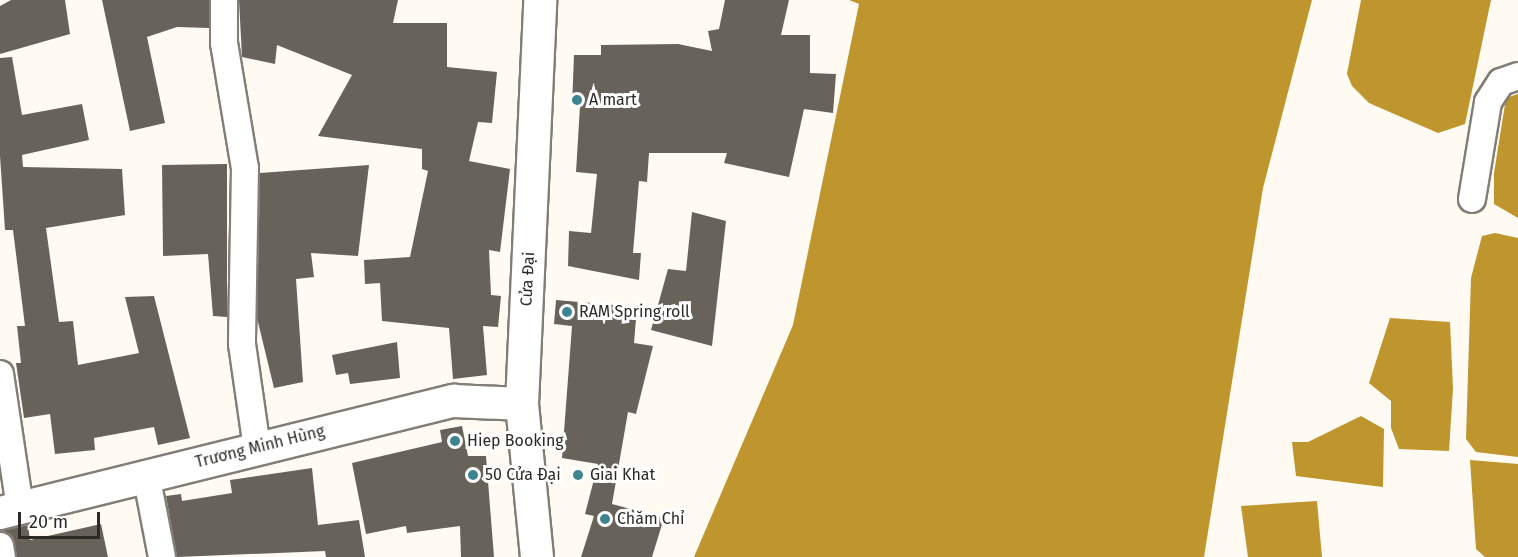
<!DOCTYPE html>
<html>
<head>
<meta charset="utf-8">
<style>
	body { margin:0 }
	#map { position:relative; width:1518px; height:557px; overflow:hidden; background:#fffbf2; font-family:"Fira Sans",sans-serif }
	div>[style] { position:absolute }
	.water>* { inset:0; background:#bf952d }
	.building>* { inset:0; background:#67635a }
	.roads { filter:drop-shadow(2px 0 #837e75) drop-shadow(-2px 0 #837e75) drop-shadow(0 2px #837e75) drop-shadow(0 -2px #837e75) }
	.minor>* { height:26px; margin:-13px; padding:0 13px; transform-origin:13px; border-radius:13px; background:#fff }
	.tertiary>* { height:32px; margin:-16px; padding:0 16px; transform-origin:16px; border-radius:16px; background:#fff }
	.dots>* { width:16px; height:16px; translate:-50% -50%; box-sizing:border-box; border:3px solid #fff; border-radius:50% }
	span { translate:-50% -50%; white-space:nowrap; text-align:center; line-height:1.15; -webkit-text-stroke:6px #fff; paint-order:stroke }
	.poi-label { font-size:16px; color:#2c2a26 }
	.left { translate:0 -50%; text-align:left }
	.street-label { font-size:16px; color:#2c2a26 }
	.scale { position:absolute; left:18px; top:512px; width:82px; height:27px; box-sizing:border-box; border:3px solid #2c2a26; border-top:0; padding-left:8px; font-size:18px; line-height:21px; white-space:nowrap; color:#2c2a26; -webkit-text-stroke:4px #fff; paint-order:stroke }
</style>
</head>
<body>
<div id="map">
	<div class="water">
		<i style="clip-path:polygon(849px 0,1312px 0,1263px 188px,1204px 557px,694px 557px,793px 325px,859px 4px)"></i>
		<i style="clip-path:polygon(1361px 0,1491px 0,1465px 124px,1438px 133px,1369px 103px,1352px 86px,1347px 74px)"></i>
		<i style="clip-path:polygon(1518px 94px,1518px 218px,1494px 204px,1494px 173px,1506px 98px)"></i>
		<i style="clip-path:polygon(1495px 233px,1518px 238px,1518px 457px,1476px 452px,1466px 439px,1471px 278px,1482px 236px)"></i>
		<i style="clip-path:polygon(1390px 318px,1450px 322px,1453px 388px,1449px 451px,1399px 449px,1391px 428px,1391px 401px,1369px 383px)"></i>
		<i style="clip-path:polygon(1361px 416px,1384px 429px,1383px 487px,1296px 476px,1292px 442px,1308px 442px)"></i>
		<i style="clip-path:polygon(1470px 460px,1518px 464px,1518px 557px,1485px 557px,1476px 549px)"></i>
		<i style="clip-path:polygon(1317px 501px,1322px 557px,1248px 557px,1241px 506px)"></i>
	</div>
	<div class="building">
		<i style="clip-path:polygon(11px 0,65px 0,70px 34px,0 54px,0 6px)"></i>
		<i style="clip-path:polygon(102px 0,209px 0,209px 28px,177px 27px,147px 37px,165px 123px,130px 131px)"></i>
		<i style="clip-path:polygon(239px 0,398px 0,393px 23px,447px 23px,447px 67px,497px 72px,492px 123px,478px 122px,469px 161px,510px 169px,500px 252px,489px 250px,491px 295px,501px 296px,498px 327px,483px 326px,487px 375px,453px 379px,449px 328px,382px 321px,380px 283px,365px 284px,364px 260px,410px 257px,428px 171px,422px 169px,422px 149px,318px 136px,352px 75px,277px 45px,275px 64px,242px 57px)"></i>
		<i style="clip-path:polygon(725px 0,789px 0,781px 35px,810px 35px,810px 73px,836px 74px,833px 113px,804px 109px,789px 177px,724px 163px,727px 153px,649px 153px,647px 182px,639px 181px,633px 253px,641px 253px,639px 280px,568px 266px,569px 231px,591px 233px,597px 174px,576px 172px,580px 106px,572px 106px,574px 55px,601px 55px,601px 45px,678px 44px,712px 51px,708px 31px,719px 29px)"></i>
		<i style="clip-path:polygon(12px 57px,22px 115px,82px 104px,89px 140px,22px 155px,23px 167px,122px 169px,125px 215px,46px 228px,59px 322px,73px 321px,78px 365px,139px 353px,125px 297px,154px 296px,190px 438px,158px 445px,154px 427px,94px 438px,95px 450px,55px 454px,50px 414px,24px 418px,16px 363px,21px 363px,17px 326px,25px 326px,13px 230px,5px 230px,0 156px,0 58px)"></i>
		<i style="clip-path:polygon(227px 164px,227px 317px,213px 316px,208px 254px,163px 256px,162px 165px)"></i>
		<i style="clip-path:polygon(369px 165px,358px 256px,311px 253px,314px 277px,296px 279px,303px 382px,274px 388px,257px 318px,260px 173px)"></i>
		<i style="clip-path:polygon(692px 212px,726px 221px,712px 346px,651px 330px,668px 269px,686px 271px)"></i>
		<i style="clip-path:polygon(556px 300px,637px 307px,634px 343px,653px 346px,636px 414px,628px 412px,612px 504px,664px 518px,652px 557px,581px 557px,594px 516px,585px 514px,598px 464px,562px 458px,572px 326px,554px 324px)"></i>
		<i style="clip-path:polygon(397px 342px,400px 378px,350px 384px,348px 373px,336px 375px,332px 355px)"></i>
		<i style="clip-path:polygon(462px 426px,468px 456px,486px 456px,494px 557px,461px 557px,460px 526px,407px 533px,406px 526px,366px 534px,352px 463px,442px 442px,440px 430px)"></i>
		<i style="clip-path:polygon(312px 468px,318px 525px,359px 520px,365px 557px,326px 557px,325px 551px,177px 557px,166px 496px,181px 494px,182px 501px,232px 493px,230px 480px)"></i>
		<i style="clip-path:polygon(101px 524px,108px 557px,17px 557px,12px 537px,2px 531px,28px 525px,30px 540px)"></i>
	</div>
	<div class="roads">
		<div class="minor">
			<i style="left:224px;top:0;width:43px;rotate:90deg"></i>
			<i style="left:224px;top:43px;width:127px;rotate:80.5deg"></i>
			<i style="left:245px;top:168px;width:176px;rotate:91deg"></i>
			<i style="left:242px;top:344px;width:105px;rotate:81.8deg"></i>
			<i style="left:1472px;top:199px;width:98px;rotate:-80.6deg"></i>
			<i style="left:1488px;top:102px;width:24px;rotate:-57deg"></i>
			<i style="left:1501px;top:82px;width:18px;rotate:-19deg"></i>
			<i style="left:0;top:374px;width:135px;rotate:81.5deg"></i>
			<i style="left:146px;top:474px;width:85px;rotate:79.1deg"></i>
			<i style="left:0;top:546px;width:11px;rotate:80deg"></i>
		</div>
		<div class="tertiary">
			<i style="left:0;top:513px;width:468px;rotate:-13.9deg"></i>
			<i style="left:454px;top:401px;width:68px;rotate:2.5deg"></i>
			<i style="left:537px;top:557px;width:154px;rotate:-95.6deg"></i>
			<i style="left:522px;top:404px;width:404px;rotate:-87.4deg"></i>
		</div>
	</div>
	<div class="dots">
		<i style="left:577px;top:100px;background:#3e8490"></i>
		<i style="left:567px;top:312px;background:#3e8490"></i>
		<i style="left:455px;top:441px;background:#3e8490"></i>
		<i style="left:473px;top:475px;background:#3e8490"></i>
		<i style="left:578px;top:475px;background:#3e8490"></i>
		<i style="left:605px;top:519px;background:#3e8490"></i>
	</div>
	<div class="poi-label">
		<span class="left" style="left:589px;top:100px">A mart</span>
		<span class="left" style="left:579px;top:312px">RAM Spring roll</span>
		<span class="left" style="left:467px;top:441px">Hiep Booking</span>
		<span class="left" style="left:485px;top:475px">50 Cửa Đại</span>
		<span class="left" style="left:590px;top:475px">Giai Khat</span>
		<span class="left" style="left:617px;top:519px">Chăm Chỉ</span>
	</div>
	<div class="street-label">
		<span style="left:528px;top:279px;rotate:-87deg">Cửa Đại</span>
		<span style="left:260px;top:447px;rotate:-14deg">Trương Minh Hùng</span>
	</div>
	<div class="scale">20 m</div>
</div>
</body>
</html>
